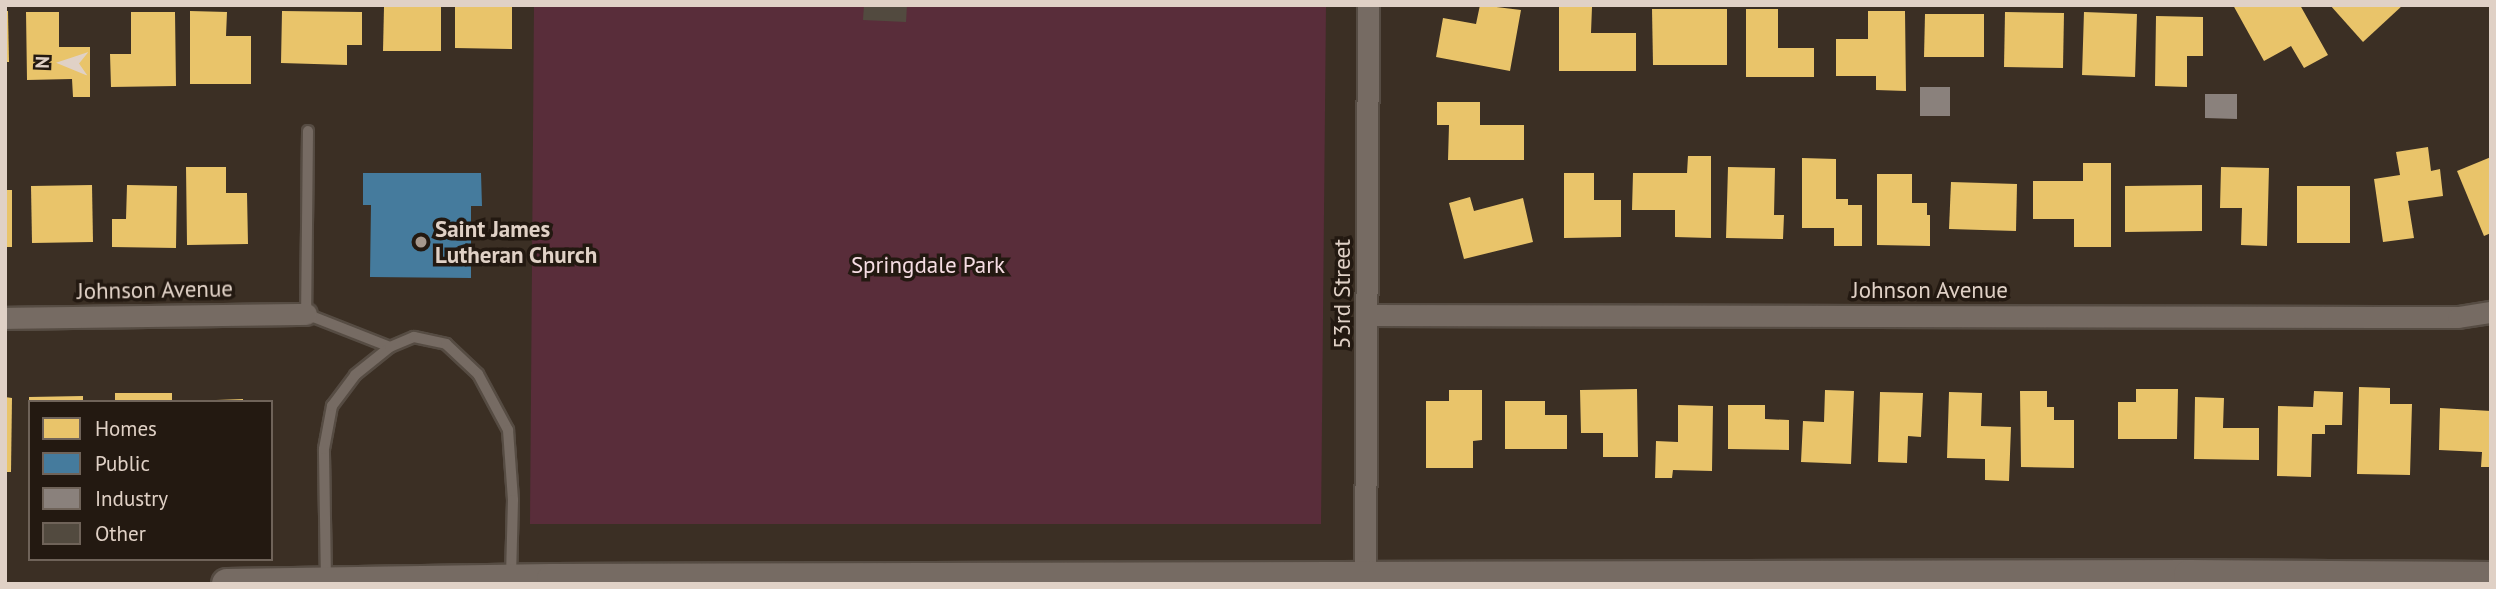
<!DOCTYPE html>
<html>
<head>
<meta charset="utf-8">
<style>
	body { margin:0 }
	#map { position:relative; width:2496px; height:589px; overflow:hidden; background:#3b2f24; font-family:"PT Sans",sans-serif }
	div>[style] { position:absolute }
	.green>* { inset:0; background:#592d3a }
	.homes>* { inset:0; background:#e9c46a }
	.public>* { inset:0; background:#457b9d }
	.industry>* { inset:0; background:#8a817c }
	.building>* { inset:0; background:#524a3f }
	.roads { filter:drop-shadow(2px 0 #564c43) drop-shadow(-2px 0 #564c43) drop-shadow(0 2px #564c43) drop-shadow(0 -2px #564c43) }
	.service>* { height:10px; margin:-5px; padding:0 5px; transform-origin:5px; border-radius:5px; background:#766b63 }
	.minor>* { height:21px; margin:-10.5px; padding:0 10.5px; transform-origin:10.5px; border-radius:10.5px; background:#766b63 }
	.secondary>* { height:30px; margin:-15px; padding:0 15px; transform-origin:15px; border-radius:15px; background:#766b63 }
	.dots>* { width:19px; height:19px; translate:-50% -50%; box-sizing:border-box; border:4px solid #231911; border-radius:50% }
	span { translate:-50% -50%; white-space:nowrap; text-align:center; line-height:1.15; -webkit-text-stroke:7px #231911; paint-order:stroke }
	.poi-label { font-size:23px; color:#e0d1c6; font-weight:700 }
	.left { translate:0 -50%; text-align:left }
	.park-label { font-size:23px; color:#f6dde3 }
	.street-label { font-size:23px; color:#e0d1c6 }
	.frame { position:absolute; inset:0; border:7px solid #e0d1c6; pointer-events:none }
	.legend { position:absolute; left:28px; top:400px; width:245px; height:161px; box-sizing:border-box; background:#231911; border:2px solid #6f6359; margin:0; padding:9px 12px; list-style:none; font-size:21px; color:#e0d1c6 }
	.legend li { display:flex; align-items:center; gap:14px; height:35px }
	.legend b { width:35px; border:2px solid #6f6359 }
	.north { position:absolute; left:28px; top:28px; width:70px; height:70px; -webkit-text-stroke:5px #231911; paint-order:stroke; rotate:272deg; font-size:19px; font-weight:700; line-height:28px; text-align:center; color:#e0d1c6 }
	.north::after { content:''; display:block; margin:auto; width:24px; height:32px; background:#e0d1c6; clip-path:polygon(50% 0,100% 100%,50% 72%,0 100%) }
</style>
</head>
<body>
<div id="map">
	<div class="green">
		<i style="clip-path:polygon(534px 5px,1326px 5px,1321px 524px,530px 524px)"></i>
	</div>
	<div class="homes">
		<i style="clip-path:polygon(399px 5px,441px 5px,441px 51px,383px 51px,384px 7px)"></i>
		<i style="clip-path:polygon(455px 5px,512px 5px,512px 49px,455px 48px)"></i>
		<i style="clip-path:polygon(1480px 5px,1521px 10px,1510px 71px,1436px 57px,1443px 18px,1476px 24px)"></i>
		<i style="clip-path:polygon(2233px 5px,2300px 5px,2328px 55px,2304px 68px,2291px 46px,2264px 61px)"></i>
		<i style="clip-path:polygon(2330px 5px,2403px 5px,2363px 42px)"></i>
		<i style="clip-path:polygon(1559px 7px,1592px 7px,1591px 33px,1636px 33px,1636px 71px,1559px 71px)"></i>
		<i style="clip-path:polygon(1652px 9px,1727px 9px,1727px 65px,1653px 65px)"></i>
		<i style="clip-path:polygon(1746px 9px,1778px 9px,1778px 48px,1814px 48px,1814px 77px,1746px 77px)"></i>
		<i style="clip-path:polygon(5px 11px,8px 11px,9px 62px,5px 62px)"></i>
		<i style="clip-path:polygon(190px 11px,227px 12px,226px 36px,251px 36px,251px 84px,190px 84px)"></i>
		<i style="clip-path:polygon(282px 11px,362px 12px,362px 45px,347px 45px,347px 65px,281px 63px)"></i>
		<i style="clip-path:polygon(1868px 11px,1905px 11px,1906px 91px,1876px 90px,1876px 76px,1836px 76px,1836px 39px,1868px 39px)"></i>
		<i style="clip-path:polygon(26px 12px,59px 12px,59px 47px,90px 47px,90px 97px,73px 97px,72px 79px,27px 80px)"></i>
		<i style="clip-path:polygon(131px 12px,175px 12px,176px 86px,111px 87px,110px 54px,131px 54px)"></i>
		<i style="clip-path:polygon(2005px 12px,2064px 13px,2063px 68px,2004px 67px)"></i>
		<i style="clip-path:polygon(2084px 12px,2137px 14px,2135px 77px,2082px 75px)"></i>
		<i style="clip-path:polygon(1925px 14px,1984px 14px,1984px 57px,1924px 57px)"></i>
		<i style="clip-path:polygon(2156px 16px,2203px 17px,2203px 56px,2187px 56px,2187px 87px,2155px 86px)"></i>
		<i style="clip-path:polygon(1437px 102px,1480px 102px,1480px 125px,1524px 125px,1524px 160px,1448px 160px,1449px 125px,1437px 125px)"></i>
		<i style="clip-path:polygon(2428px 147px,2431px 171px,2440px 169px,2443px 196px,2408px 201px,2414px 238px,2383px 242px,2374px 179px,2400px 175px,2396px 152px)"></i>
		<i style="clip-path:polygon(1688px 156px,1711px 156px,1711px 238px,1675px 237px,1675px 210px,1632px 210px,1633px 173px,1687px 173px)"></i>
		<i style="clip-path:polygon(2491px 157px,2491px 233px,2484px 236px,2457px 171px)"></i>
		<i style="clip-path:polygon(1802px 158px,1836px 159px,1836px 199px,1848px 199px,1848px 205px,1862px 205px,1862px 246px,1834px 246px,1834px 228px,1802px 228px)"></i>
		<i style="clip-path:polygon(2083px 163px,2111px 163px,2111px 247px,2074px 247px,2074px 219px,2033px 219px,2033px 181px,2083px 181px)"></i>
		<i style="clip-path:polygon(186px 167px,226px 167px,226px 193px,247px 193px,248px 244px,187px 245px)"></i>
		<i style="clip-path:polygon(1728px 167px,1775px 168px,1774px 215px,1784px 215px,1783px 239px,1726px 238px)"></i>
		<i style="clip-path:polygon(2221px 167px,2269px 168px,2267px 246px,2241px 245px,2242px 208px,2220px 208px)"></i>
		<i style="clip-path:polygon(1564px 173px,1594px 173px,1594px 200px,1621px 200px,1621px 237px,1564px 238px)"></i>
		<i style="clip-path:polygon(1877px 174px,1912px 174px,1912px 203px,1927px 203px,1927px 215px,1930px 215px,1930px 246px,1877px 245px)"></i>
		<i style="clip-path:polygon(1951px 182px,2017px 184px,2016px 231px,1949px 229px)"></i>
		<i style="clip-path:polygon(92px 185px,93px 242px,32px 243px,31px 186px)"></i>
		<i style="clip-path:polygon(127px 185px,177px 186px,176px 248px,112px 247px,112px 219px,126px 219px)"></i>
		<i style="clip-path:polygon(2202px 185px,2202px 231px,2125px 232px,2125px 186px)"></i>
		<i style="clip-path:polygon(2297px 186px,2350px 186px,2350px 243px,2297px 243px)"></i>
		<i style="clip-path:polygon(5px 190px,12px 190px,12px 247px,5px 247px)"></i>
		<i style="clip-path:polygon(1470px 197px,1474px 211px,1523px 198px,1533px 242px,1464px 259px,1449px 203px)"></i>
		<i style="clip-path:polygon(2359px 387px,2390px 388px,2390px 404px,2412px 404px,2410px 475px,2357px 474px)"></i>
		<i style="clip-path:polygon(1637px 389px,1638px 457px,1603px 457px,1603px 433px,1581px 433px,1580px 390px)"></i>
		<i style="clip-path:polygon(2136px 389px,2178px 389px,2177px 439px,2118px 439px,2118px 402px,2136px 402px)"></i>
		<i style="clip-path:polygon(1449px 390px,1482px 390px,1482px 440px,1473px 441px,1473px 468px,1426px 468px,1426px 401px,1449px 401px)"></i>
		<i style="clip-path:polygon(1825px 390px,1854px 391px,1851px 464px,1801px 462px,1803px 421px,1824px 422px)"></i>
		<i style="clip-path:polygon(2020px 391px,2047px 391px,2047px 407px,2054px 407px,2054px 420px,2074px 420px,2074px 468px,2021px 467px)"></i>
		<i style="clip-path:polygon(2314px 391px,2343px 392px,2342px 425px,2325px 425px,2325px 434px,2312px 434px,2311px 477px,2277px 476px,2278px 406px,2313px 407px)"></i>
		<i style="clip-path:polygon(1880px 392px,1923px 393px,1921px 437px,1908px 436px,1907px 463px,1878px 462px)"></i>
		<i style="clip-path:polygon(1949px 392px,1982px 393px,1981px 426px,2011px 427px,2009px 481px,1985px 480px,1985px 459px,1947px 458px)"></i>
		<i style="clip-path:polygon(115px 393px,172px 393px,172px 402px,115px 402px)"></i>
		<i style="clip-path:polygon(83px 396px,83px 402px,29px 402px,29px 397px)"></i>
		<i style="clip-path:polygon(5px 397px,12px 398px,11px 472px,5px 472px)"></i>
		<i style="clip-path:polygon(2195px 397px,2224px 398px,2223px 428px,2259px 428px,2259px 460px,2194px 459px)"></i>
		<i style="clip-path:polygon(243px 399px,243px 402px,216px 402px,216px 400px)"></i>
		<i style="clip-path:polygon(1505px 401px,1545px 401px,1545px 415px,1567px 415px,1567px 449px,1505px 449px)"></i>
		<i style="clip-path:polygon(1678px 405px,1713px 406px,1712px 471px,1673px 470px,1672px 478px,1655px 478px,1656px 441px,1678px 442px)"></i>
		<i style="clip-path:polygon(1728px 405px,1765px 405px,1765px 419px,1789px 420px,1789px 450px,1728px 449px)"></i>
		<i style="clip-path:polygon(2440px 408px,2491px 411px,2491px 467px,2481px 467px,2482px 452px,2439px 450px)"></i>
	</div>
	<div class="public">
		<i style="clip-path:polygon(363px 173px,481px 173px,482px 206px,471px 206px,471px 278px,370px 277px,371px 205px,363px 205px)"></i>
	</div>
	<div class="industry">
		<i style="clip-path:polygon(1920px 87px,1950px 87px,1950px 116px,1920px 116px)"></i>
		<i style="clip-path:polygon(2205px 94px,2237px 94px,2237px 119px,2205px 118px)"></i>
	</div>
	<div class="building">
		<i style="clip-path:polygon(864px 5px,907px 5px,906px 22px,863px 20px)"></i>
	</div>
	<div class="roads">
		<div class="service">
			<i style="left:308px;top:131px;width:183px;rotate:90.6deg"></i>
			<i style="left:306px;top:314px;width:90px;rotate:21.4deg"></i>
			<i style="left:326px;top:581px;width:132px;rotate:-90.9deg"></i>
			<i style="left:324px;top:449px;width:44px;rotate:-79.5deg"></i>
			<i style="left:332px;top:406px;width:39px;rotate:-53deg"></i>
			<i style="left:355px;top:375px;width:45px;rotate:-38.7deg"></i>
			<i style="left:390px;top:347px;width:26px;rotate:-23deg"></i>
			<i style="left:414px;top:337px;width:33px;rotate:12deg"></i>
			<i style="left:446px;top:344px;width:44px;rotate:43.2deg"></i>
			<i style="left:478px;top:374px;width:64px;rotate:61.8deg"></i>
			<i style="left:508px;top:430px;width:70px;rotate:85.9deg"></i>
			<i style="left:513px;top:500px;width:76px;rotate:91.5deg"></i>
		</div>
		<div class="minor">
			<i style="left:1369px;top:315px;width:1089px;rotate:0.11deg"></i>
			<i style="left:2458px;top:317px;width:33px;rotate:-9deg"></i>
			<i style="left:5px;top:318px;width:301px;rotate:-0.8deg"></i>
			<i style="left:1365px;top:584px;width:579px;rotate:-89.7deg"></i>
		</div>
		<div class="secondary">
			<i style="left:227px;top:584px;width:325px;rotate:-0.9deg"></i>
			<i style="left:552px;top:579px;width:1637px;rotate:-0.14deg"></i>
			<i style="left:2189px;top:575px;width:302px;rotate:0.4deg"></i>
		</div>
	</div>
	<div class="dots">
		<i style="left:421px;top:242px;background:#a6988d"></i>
	</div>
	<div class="poi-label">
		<span class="left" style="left:435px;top:242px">Saint James<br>Lutheran Church</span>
	</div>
	<div class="park-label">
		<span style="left:928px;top:265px">Springdale Park</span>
	</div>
	<div class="street-label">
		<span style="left:155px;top:290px;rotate:-1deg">Johnson Avenue</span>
		<span style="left:1930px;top:290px">Johnson Avenue</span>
		<span style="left:1342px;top:294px;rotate:-90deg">53rd Street</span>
	</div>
	<div class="frame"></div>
	<ul class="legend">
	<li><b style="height:19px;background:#e9c46a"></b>Homes</li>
	<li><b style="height:19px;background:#457b9d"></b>Public</li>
	<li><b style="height:19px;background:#8a817c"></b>Industry</li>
	<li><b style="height:19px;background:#524a3f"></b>Other</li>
	</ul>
	<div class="north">N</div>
</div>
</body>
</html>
